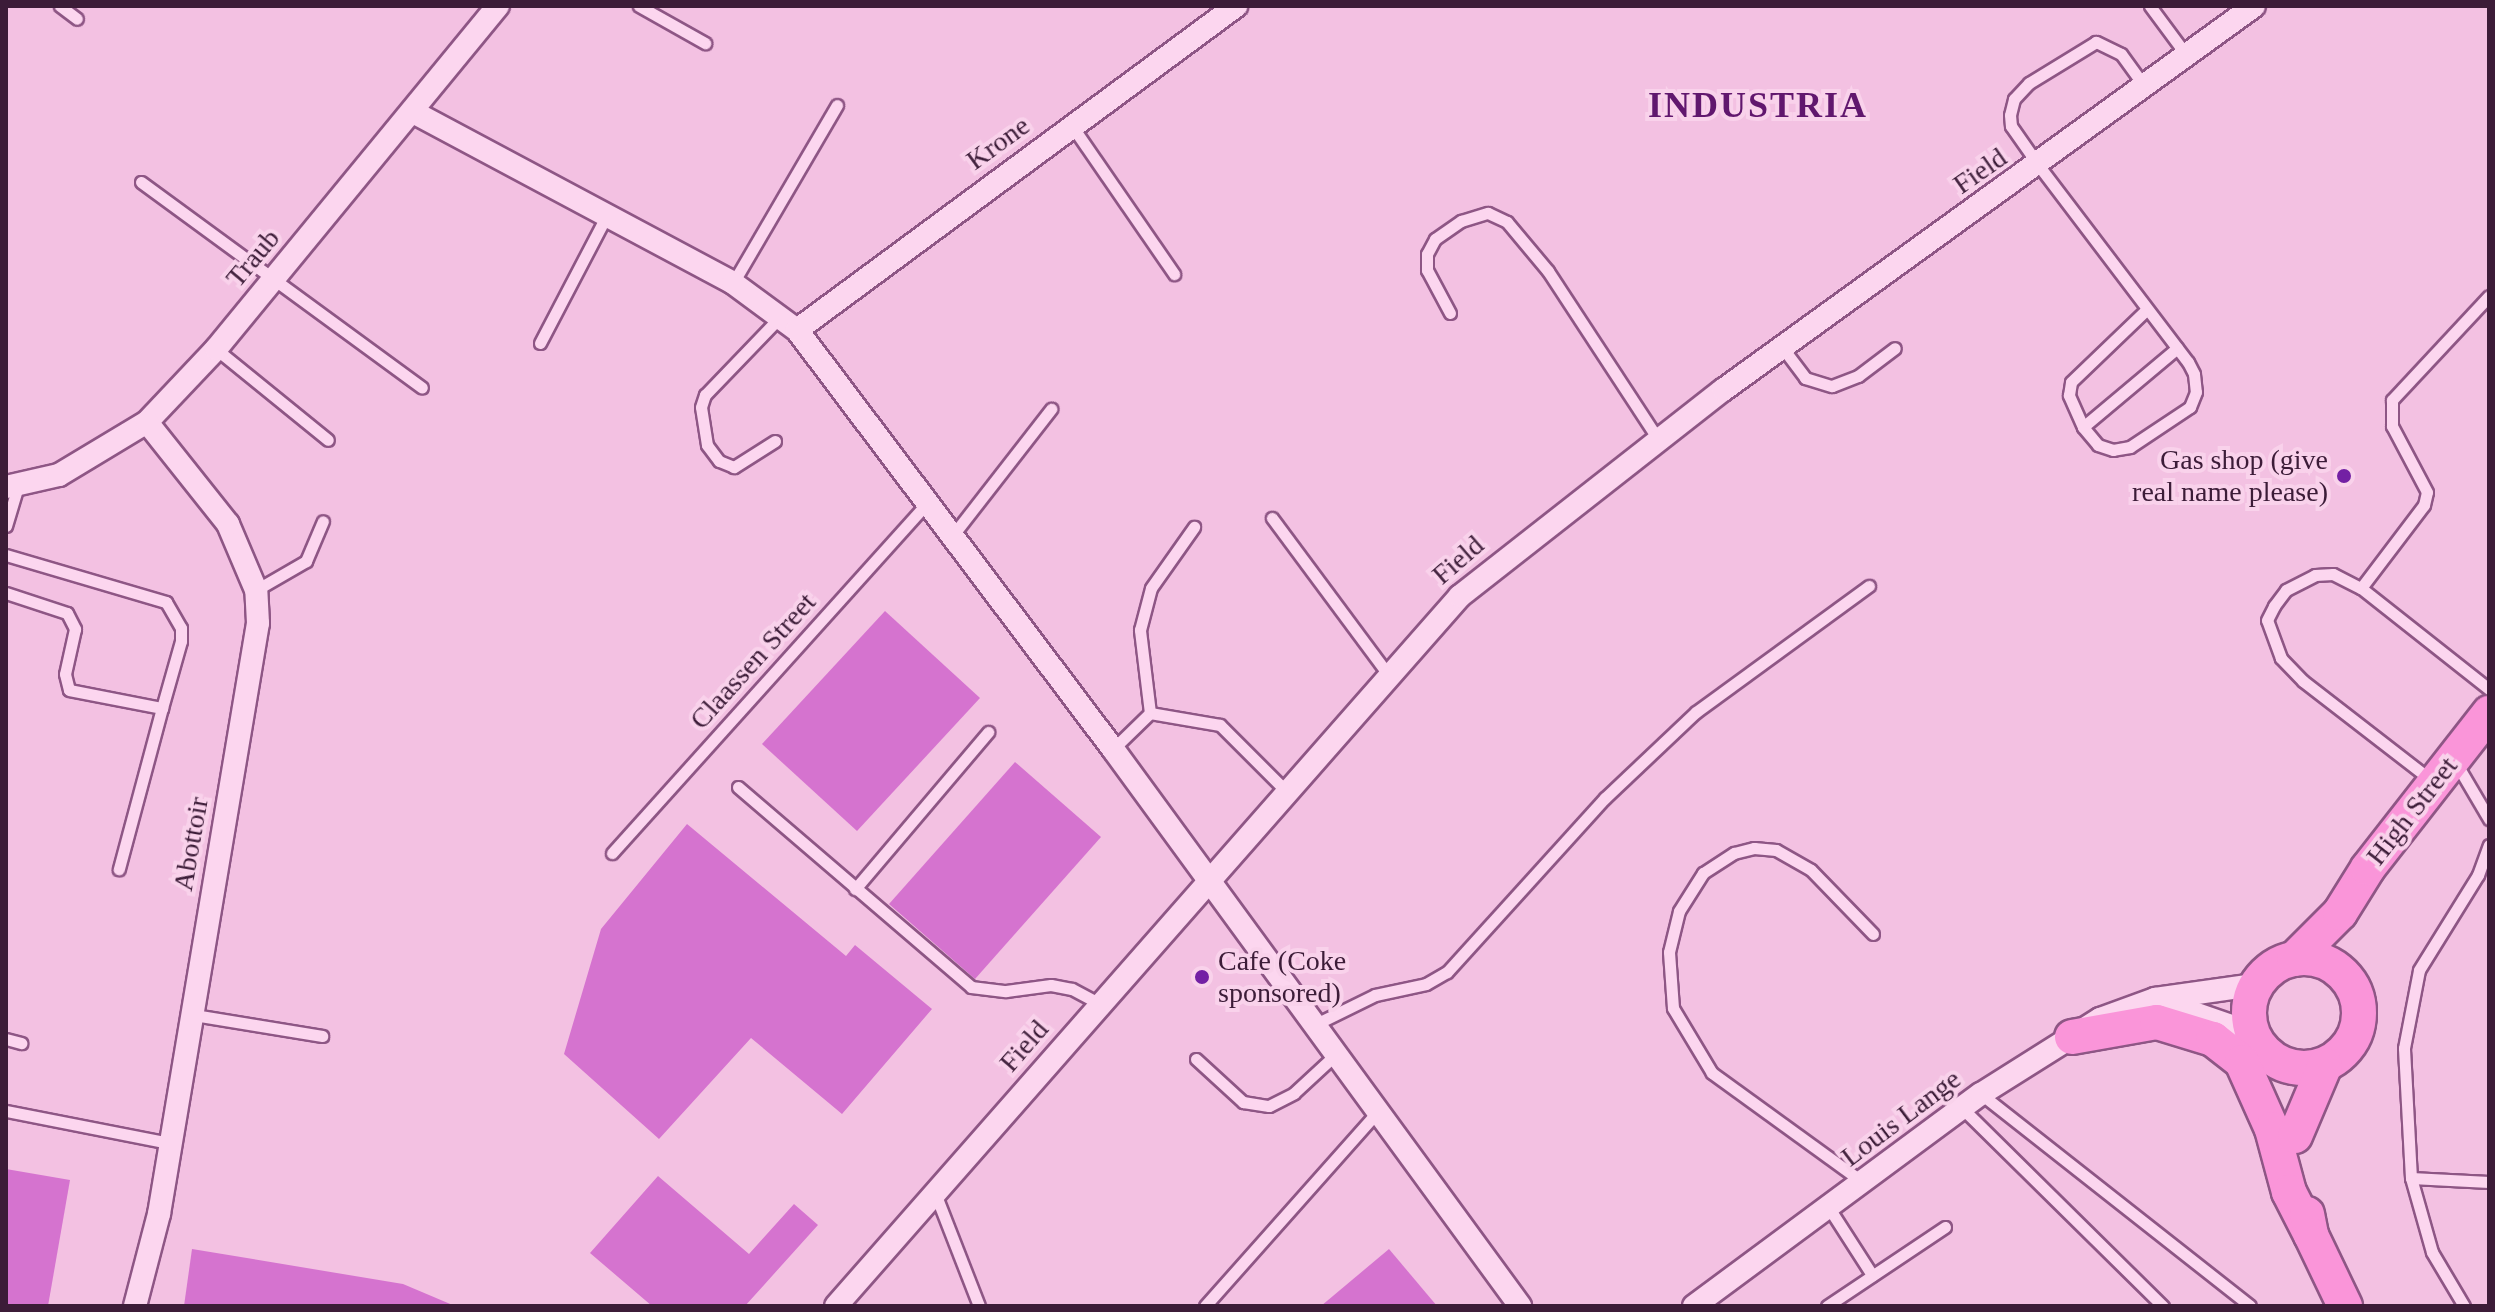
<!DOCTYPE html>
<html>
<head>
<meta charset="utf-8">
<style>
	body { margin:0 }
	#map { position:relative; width:2495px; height:1312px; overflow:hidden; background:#f3c1e2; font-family:Georgia,serif }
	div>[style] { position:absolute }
	.building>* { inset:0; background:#d573cf }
	.roads { filter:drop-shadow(2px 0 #8e5685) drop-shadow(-2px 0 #8e5685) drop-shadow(0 2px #8e5685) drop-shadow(0 -2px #8e5685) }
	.service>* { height:11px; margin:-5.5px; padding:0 5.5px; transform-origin:5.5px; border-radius:5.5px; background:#fcd6ef }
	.minor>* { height:22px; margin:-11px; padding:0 11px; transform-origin:11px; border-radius:11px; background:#fcd6ef }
	.primary>* { height:34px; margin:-17px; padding:0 17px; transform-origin:17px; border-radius:17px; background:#fa95d9 }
	.primary>.ring { margin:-17px; padding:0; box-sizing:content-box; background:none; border:34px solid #fa95d9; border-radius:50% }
	.dots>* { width:22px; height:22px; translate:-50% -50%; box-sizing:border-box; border:4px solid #f9d2eb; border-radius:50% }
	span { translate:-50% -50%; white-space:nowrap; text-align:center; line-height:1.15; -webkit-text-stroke:8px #f9d2eb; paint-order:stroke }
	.street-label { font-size:28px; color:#3c1c38 }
	.poi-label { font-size:28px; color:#3c1c38 }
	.right { translate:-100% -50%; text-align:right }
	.left { translate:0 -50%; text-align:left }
	.district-label { font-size:36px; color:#61176e; font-weight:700; letter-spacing:2px }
	.frame { position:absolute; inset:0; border:8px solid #3c1c38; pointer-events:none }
</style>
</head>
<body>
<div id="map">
	<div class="building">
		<i style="clip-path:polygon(885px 611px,980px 698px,857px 831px,762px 744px)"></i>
		<i style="clip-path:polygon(1015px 762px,1101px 837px,975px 979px,889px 904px)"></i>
		<i style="clip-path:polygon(687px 824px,846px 956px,855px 945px,932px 1009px,842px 1114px,751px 1038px,659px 1139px,564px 1054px,601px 929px)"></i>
		<i style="clip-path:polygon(6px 1169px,70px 1180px,48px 1306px,6px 1306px)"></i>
		<i style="clip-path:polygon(658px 1176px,749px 1254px,794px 1204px,818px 1225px,745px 1306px,652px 1306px,590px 1253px)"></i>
		<i style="clip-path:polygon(192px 1249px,403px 1284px,455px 1306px,184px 1306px)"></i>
		<i style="clip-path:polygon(1389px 1249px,1437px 1306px,1321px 1306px)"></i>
	</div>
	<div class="roads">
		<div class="service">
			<i style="left:60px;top:6px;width:21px;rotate:37deg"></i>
			<i style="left:639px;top:6px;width:76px;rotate:29.3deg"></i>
			<i style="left:2150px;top:6px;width:62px;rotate:53.5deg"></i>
			<i style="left:2145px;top:87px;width:41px;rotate:-126deg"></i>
			<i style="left:2121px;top:54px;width:28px;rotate:-154deg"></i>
			<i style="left:2096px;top:42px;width:79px;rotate:148.5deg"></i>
			<i style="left:2029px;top:83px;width:22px;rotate:133deg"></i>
			<i style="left:2014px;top:99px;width:16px;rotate:104deg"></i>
			<i style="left:2010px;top:115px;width:11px;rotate:85deg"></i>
			<i style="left:2011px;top:126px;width:49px;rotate:55deg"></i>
			<i style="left:2039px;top:166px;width:246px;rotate:52.8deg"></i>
			<i style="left:2188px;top:362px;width:13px;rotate:63deg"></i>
			<i style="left:2194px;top:374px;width:18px;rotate:84deg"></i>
			<i style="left:2196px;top:392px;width:16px;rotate:112deg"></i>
			<i style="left:2190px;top:407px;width:72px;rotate:146.3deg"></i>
			<i style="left:2130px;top:447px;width:17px;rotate:170deg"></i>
			<i style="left:2113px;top:450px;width:16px;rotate:-162deg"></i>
			<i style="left:2098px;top:445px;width:23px;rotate:-130deg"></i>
			<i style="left:2083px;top:427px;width:35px;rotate:-114deg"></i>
			<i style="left:2069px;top:395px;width:13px;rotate:-81deg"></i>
			<i style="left:2071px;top:382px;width:104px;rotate:-43.8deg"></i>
			<i style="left:1072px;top:126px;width:180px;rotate:55.4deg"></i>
			<i style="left:141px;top:182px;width:348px;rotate:36.2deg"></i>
			<i style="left:733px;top:283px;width:206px;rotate:-59.7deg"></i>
			<i style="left:1450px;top:313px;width:49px;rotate:-118.1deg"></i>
			<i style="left:1427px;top:270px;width:16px;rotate:-90deg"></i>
			<i style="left:1427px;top:254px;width:17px;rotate:-62deg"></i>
			<i style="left:1435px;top:239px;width:32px;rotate:-35deg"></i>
			<i style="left:1461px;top:221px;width:28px;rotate:-17deg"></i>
			<i style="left:1488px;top:213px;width:21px;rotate:25deg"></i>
			<i style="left:1507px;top:222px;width:64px;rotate:50.1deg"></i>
			<i style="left:1548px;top:271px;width:201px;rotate:56.8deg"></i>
			<i style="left:540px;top:343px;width:144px;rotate:-62.4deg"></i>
			<i style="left:1782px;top:347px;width:39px;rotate:53deg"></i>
			<i style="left:1805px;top:378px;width:28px;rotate:17deg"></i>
			<i style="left:1832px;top:386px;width:28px;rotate:-21deg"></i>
			<i style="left:1858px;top:376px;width:46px;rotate:-37.1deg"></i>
			<i style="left:216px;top:349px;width:144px;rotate:39.1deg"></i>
			<i style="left:2083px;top:427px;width:123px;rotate:-40deg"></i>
			<i style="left:775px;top:441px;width:49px;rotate:147.6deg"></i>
			<i style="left:734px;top:467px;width:16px;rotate:-158deg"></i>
			<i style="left:719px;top:461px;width:20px;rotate:-127deg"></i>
			<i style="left:707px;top:445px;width:38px;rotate:-99deg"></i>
			<i style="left:701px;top:407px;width:13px;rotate:-72deg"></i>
			<i style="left:705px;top:395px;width:108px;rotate:-46.1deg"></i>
			<i style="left:1272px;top:518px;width:194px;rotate:53.4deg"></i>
			<i style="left:6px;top:526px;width:42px;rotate:-73.3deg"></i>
			<i style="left:953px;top:535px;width:160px;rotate:-52.1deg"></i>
			<i style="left:6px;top:555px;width:167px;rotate:16.4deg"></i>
			<i style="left:166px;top:602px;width:30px;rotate:60deg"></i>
			<i style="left:181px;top:628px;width:13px;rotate:90deg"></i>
			<i style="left:181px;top:641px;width:70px;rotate:105.8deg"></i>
			<i style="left:2361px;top:588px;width:104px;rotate:-52.8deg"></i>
			<i style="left:2424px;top:505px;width:13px;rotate:-77deg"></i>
			<i style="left:2427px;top:492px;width:75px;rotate:-117.9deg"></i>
			<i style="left:2392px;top:426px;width:26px;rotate:-90deg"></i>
			<i style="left:2392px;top:400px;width:142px;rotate:-47deg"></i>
			<i style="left:256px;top:590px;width:58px;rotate:-30.1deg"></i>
			<i style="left:306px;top:561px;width:43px;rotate:-67deg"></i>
			<i style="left:6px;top:593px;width:64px;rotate:18.2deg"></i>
			<i style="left:67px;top:613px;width:18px;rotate:63deg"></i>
			<i style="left:75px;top:629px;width:46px;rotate:102.5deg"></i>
			<i style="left:65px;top:674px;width:16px;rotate:76deg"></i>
			<i style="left:69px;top:690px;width:95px;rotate:11deg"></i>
			<i style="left:162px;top:708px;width:167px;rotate:105deg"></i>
			<i style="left:1150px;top:713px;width:84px;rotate:-96.9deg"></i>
			<i style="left:1140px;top:630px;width:43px;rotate:-75.3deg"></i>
			<i style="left:1151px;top:588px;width:75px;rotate:-54.8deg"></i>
			<i style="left:1113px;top:749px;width:52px;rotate:-44.2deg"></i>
			<i style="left:1150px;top:713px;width:71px;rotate:9.7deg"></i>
			<i style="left:1220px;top:725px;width:93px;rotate:45deg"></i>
			<i style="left:2456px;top:763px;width:65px;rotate:59.5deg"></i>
			<i style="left:2431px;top:780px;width:162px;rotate:-142.3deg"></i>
			<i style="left:2303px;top:681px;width:32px;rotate:-134deg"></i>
			<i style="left:2281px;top:658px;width:40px;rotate:-110.2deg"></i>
			<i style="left:2267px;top:620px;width:16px;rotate:-63deg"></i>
			<i style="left:2274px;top:606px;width:20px;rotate:-53deg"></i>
			<i style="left:2286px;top:590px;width:33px;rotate:-27deg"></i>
			<i style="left:2315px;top:575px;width:18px;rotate:-3deg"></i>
			<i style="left:2333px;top:574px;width:31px;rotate:27deg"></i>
			<i style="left:2361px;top:588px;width:163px;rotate:38.3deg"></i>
			<i style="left:738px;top:787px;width:307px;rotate:40.6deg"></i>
			<i style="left:971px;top:987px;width:35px;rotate:7deg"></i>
			<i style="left:1006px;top:991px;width:45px;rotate:-7.6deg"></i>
			<i style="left:1051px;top:985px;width:21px;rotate:11deg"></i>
			<i style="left:1072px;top:989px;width:32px;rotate:28deg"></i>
			<i style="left:612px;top:853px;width:472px;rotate:-48deg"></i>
			<i style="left:855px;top:889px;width:206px;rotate:-49.7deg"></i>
			<i style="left:194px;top:1015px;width:130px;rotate:9.3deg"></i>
			<i style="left:1314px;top:1025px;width:68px;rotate:-26.2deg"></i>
			<i style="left:1375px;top:995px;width:52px;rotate:-12.2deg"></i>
			<i style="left:1426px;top:984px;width:24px;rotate:-30deg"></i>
			<i style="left:1447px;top:972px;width:235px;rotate:-47.8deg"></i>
			<i style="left:1605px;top:798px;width:125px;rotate:-43.4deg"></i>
			<i style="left:1696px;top:712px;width:214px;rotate:-36.1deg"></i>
			<i style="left:6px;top:1039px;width:16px;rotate:15deg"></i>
			<i style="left:1196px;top:1059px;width:64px;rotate:42.5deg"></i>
			<i style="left:1243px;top:1102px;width:26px;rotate:9deg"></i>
			<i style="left:1269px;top:1106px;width:28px;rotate:-27deg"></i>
			<i style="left:1294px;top:1093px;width:56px;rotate:-42.8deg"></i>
			<i style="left:1981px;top:1094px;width:342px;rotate:38.2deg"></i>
			<i style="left:1963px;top:1109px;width:281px;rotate:44.6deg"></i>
			<i style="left:6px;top:1111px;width:166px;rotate:11.1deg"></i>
			<i style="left:2411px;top:1178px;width:78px;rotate:2.9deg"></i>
			<i style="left:1864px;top:1183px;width:188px;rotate:-144.1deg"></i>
			<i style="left:1712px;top:1073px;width:76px;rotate:-121deg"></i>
			<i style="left:1673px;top:1008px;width:56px;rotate:-94.1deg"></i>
			<i style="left:1669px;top:952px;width:42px;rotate:-76.3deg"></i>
			<i style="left:1679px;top:911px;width:45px;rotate:-57.7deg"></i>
			<i style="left:1703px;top:873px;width:37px;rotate:-33deg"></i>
			<i style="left:1734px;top:853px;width:21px;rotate:-14deg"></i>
			<i style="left:1754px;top:848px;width:22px;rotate:5deg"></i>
			<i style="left:1776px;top:850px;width:40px;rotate:29.7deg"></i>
			<i style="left:1811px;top:870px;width:89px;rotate:45.9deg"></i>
			<i style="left:935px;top:1193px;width:121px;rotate:68.7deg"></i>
			<i style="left:1829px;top:1208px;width:80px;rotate:57.3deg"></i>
			<i style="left:1205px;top:1306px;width:259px;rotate:-48.4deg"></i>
			<i style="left:1827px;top:1306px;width:142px;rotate:-33.8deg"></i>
			<i style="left:2464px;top:1306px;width:63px;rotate:-120.7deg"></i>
			<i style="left:2432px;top:1252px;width:77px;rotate:-105.8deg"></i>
			<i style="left:2411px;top:1178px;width:130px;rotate:-93.1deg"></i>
			<i style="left:2404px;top:1048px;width:79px;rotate:-79.1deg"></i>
			<i style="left:2419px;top:970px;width:112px;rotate:-58.2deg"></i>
			<i style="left:2478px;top:875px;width:32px;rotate:-70deg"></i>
		</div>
		<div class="minor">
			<i style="left:415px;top:113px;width:361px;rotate:28.1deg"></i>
			<i style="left:733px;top:283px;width:79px;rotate:36.3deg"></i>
			<i style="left:797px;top:330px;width:525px;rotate:52.98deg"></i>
			<i style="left:1113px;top:749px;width:690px;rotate:53.84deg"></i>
			<i style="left:797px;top:330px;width:546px;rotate:-36.43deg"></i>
			<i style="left:6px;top:487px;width:54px;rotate:-12.8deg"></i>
			<i style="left:59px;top:475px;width:103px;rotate:-31.1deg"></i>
			<i style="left:147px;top:422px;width:100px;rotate:-46.6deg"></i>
			<i style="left:216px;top:349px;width:444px;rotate:-50.6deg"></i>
			<i style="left:2156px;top:1000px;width:102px;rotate:19deg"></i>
			<i style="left:135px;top:1306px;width:95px;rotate:-75.4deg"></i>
			<i style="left:159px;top:1214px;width:599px;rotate:-80.49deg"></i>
			<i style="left:258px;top:623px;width:33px;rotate:-93deg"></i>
			<i style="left:256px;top:590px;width:72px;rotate:-113deg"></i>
			<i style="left:228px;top:524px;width:130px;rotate:-128.5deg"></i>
			<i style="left:836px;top:1306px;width:945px;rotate:-48.69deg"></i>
			<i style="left:1460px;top:596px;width:334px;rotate:-38.1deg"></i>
			<i style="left:1723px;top:390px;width:655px;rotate:-35.87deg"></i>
			<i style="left:1694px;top:1306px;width:357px;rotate:-36.5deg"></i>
			<i style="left:1981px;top:1094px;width:141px;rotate:-32.2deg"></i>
			<i style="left:2100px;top:1019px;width:59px;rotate:-20deg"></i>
			<i style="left:2155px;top:999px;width:99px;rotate:-8.1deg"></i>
		</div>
		<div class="primary">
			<i class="ring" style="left:2249px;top:958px;width:76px;height:76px"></i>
			<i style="left:2294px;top:959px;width:65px;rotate:-45deg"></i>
			<i style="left:2340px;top:913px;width:53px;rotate:-58.1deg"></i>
			<i style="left:2368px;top:868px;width:197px;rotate:-52deg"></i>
			<i style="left:2072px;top:1037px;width:86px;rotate:-10deg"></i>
			<i style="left:2157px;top:1022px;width:59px;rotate:16.9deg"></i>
			<i style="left:2213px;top:1039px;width:37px;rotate:38deg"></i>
			<i style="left:2242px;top:1062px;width:73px;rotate:65.9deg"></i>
			<i style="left:2272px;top:1129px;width:65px;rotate:74.9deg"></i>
			<i style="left:2289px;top:1192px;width:48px;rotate:62.9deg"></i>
			<i style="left:2295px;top:1136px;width:77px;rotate:-67.1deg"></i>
			<i style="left:2307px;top:1214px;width:21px;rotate:79deg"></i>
			<i style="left:2311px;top:1235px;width:79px;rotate:64.4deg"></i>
		</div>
	</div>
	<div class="dots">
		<i style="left:2344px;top:476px;background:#7320a4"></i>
		<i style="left:1202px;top:977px;background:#7320a4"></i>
	</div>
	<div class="street-label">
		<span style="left:998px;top:143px;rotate:-36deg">Krone</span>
		<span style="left:1980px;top:171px;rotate:-35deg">Field</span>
		<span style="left:253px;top:258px;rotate:-50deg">Traub</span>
		<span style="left:1458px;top:560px;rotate:-41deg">Field</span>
		<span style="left:753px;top:661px;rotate:-48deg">Claassen Street</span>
		<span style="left:2412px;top:811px;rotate:-52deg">High Street</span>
		<span style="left:191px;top:844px;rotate:-80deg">Abottoir</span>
		<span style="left:1024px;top:1046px;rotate:-49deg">Field</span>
		<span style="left:1901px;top:1118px;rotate:-37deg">Louis Lange</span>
	</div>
	<div class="poi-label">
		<span class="right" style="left:2328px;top:476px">Gas shop (give<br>real name please)</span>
		<span class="left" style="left:1218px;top:977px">Cafe (Coke<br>sponsored)</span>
	</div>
	<div class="district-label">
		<span style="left:1758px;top:106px">INDUSTRIA</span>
	</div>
	<div class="frame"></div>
</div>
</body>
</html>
